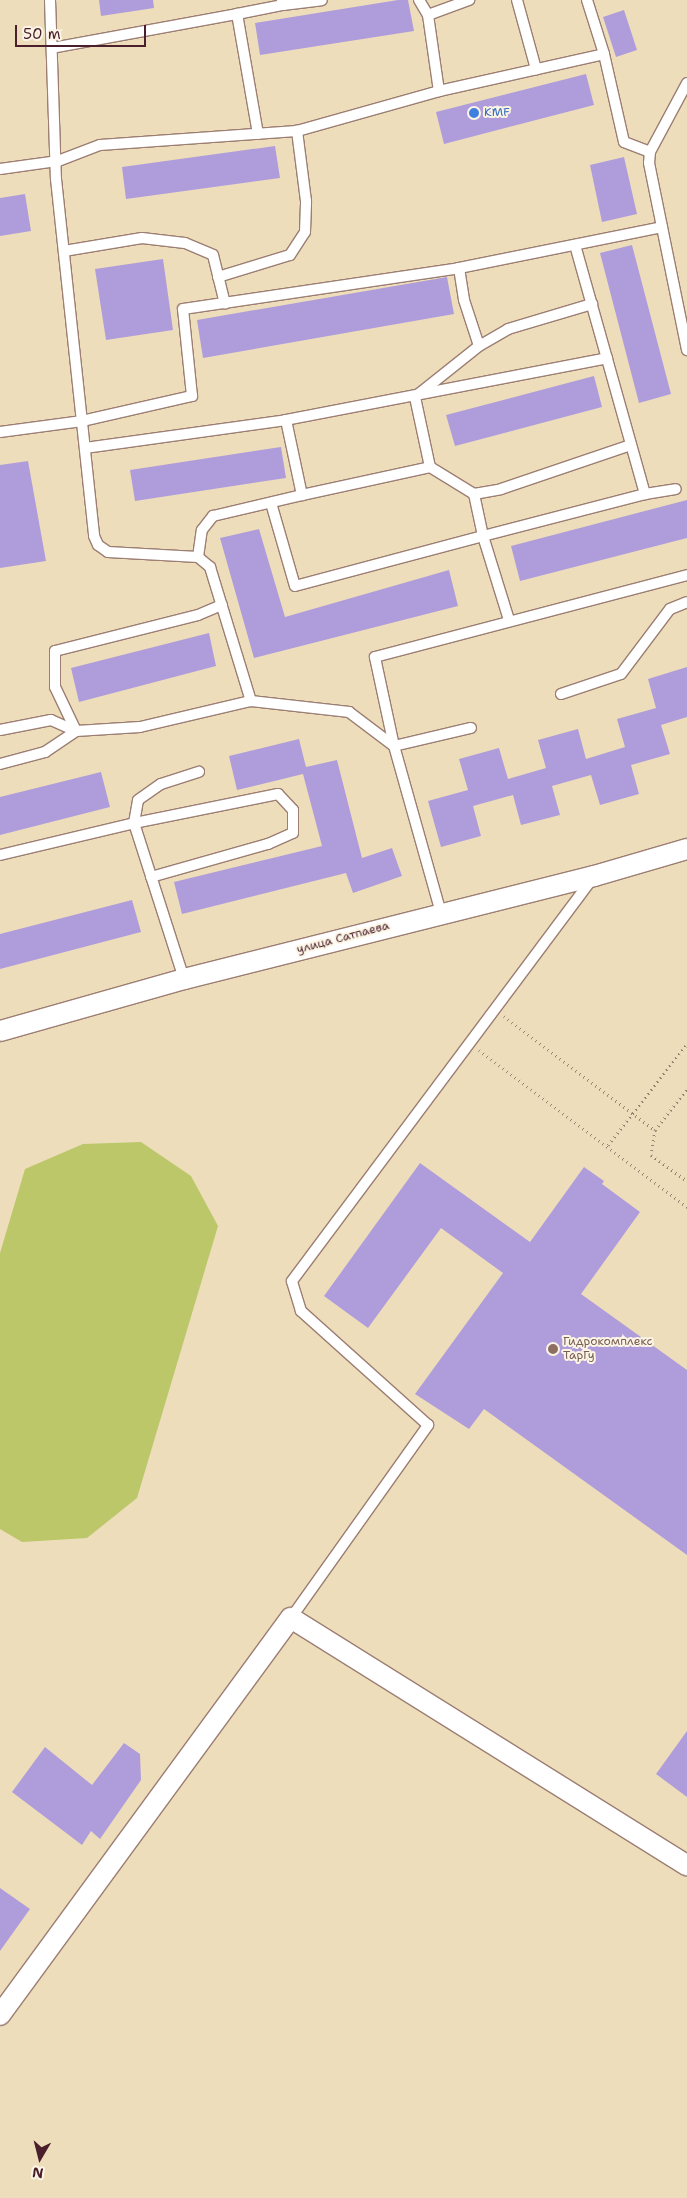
<!DOCTYPE html>
<html>
<head>
<meta charset="utf-8">
<style>
	body { margin:0 }
	#map { position:relative; width:687px; height:2198px; overflow:hidden; background:#edb; font-family:"Shantell Sans",sans-serif }
	div>[style] { position:absolute }
	.green>* { inset:0; background:#bbc769 }
	.building>* { inset:0; background:#af9ddb }
	.path>* { height:3px; margin-top:-1.5px; transform-origin:0; background:repeating-linear-gradient(90deg,#9c7e73 0 1px,transparent 0 5px) }
	.roads { filter:drop-shadow(1px 0 #9c7e73) drop-shadow(-1px 0 #9c7e73) drop-shadow(0 1px #9c7e73) drop-shadow(0 -1px #9c7e73) }
	.service>* { height:10px; margin:-5px; padding:0 5px; transform-origin:5px; border-radius:5px; background:#fff }
	.minor>* { height:20px; margin:-10px; padding:0 10px; transform-origin:10px; border-radius:10px; background:#fff }
	.dots>* { width:14px; height:14px; translate:-50% -50%; box-sizing:border-box; border:2px solid #fcf5e5; border-radius:50% }
	span { translate:-50% -50%; white-space:nowrap; text-align:center; line-height:1.15; -webkit-text-stroke:4px #fcf5e5; paint-order:stroke }
	.shop-label { font-size:12px; color:#366cbe }
	.left { translate:0 -50%; text-align:left }
	.street-label { font-size:12px; color:#4a1f2b }
	.education-label { font-size:12px; color:#785e54 }
	.north { position:absolute; left:15px; top:2133px; width:50px; height:50px; -webkit-text-stroke:4px #fcf5e5; paint-order:stroke; rotate:188deg; font-size:14px; font-weight:700; line-height:20px; text-align:center; color:#4a1f2b }
	.north::after { content:''; display:block; margin:auto; width:18px; height:22px; background:#4a1f2b; clip-path:polygon(50% 0,100% 100%,50% 72%,0 100%) }
	.scale { position:absolute; left:15px; top:25px; width:131px; height:22px; box-sizing:border-box; border:2px solid #4a1f2b; border-top:0; padding-left:6px; font-size:15px; line-height:18px; white-space:nowrap; color:#4a1f2b; -webkit-text-stroke:4px #fcf5e5; paint-order:stroke }
</style>
</head>
<body>
<div id="map">
	<div class="green">
		<i style="clip-path:polygon(141px 1142px,191px 1176px,218px 1226px,137px 1498px,87px 1538px,22px 1542px,0 1529px,0 1253px,25px 1169px,83px 1144px)"></i>
	</div>
	<div class="building">
		<i style="clip-path:polygon(99px 0,153px 0,154px 8px,101px 16px)"></i>
		<i style="clip-path:polygon(398px 0,408px 0,414px 31px,260px 55px,255px 23px)"></i>
		<i style="clip-path:polygon(624px 10px,637px 50px,616px 57px,603px 17px)"></i>
		<i style="clip-path:polygon(586px 74px,594px 105px,444px 144px,436px 112px)"></i>
		<i style="clip-path:polygon(275px 146px,280px 178px,126px 199px,122px 167px)"></i>
		<i style="clip-path:polygon(624px 157px,637px 214px,602px 222px,590px 165px)"></i>
		<i style="clip-path:polygon(25px 194px,31px 231px,0 236px,0 198px)"></i>
		<i style="clip-path:polygon(632px 245px,671px 394px,639px 403px,600px 253px)"></i>
		<i style="clip-path:polygon(163px 259px,173px 330px,106px 340px,95px 269px)"></i>
		<i style="clip-path:polygon(447px 277px,454px 314px,203px 358px,197px 320px)"></i>
		<i style="clip-path:polygon(594px 376px,602px 407px,455px 446px,446px 415px)"></i>
		<i style="clip-path:polygon(281px 447px,286px 478px,135px 501px,130px 470px)"></i>
		<i style="clip-path:polygon(28px 461px,46px 561px,0 568px,0 465px)"></i>
		<i style="clip-path:polygon(687px 500px,687px 538px,520px 581px,511px 546px)"></i>
		<i style="clip-path:polygon(259px 529px,285px 617px,449px 570px,458px 606px,254px 658px,220px 538px)"></i>
		<i style="clip-path:polygon(209px 633px,216px 666px,79px 702px,71px 668px)"></i>
		<i style="clip-path:polygon(687px 667px,687px 717px,661px 725px,670px 754px,631px 765px,639px 794px,600px 805px,591px 775px,552px 786px,560px 815px,521px 825px,513px 795px,473px 806px,481px 836px,441px 847px,428px 801px,468px 790px,459px 759px,499px 748px,508px 779px,546px 768px,538px 740px,578px 729px,586px 759px,625px 747px,617px 719px,656px 708px,648px 679px)"></i>
		<i style="clip-path:polygon(299px 739px,306px 767px,337px 760px,362px 858px,392px 848px,402px 876px,353px 893px,346px 873px,182px 914px,174px 882px,322px 846px,303px 774px,237px 790px,229px 756px)"></i>
		<i style="clip-path:polygon(101px 772px,110px 807px,0 835px,0 797px)"></i>
		<i style="clip-path:polygon(132px 900px,141px 932px,0 969px,0 934px)"></i>
		<i style="clip-path:polygon(420px 1163px,530px 1242px,584px 1167px,604px 1181px,602px 1184px,640px 1212px,581px 1294px,687px 1370px,687px 1555px,484px 1409px,469px 1429px,415px 1394px,503px 1273px,441px 1228px,368px 1328px,324px 1296px)"></i>
		<i style="clip-path:polygon(687px 1731px,687px 1797px,656px 1774px)"></i>
		<i style="clip-path:polygon(124px 1743px,140px 1754px,141px 1780px,100px 1839px,91px 1831px,82px 1845px,12px 1792px,45px 1747px,92px 1785px)"></i>
		<i style="clip-path:polygon(0 1888px,30px 1909px,0 1951px)"></i>
	</div>
	<div class="path">
		<i style="left:504px;top:1016px;width:189px;rotate:37.1deg"></i>
		<i style="left:655px;top:1130px;width:25px;rotate:99deg"></i>
		<i style="left:651px;top:1155px;width:44px;rotate:35.8deg"></i>
		<i style="left:479px;top:1050px;width:261px;rotate:37deg"></i>
		<i style="left:655px;top:1130px;width:52px;rotate:-52deg"></i>
		<i style="left:608px;top:1145px;width:128px;rotate:-52deg"></i>
	</div>
	<div class="roads">
		<div class="service">
			<i style="left:50px;top:0;width:179px;rotate:88.1deg"></i>
			<i style="left:56px;top:179px;width:359px;rotate:83.9deg"></i>
			<i style="left:94px;top:536px;width:10px;rotate:66deg"></i>
			<i style="left:98px;top:545px;width:12px;rotate:35deg"></i>
			<i style="left:108px;top:552px;width:90px;rotate:3.2deg"></i>
			<i style="left:198px;top:557px;width:16px;rotate:40deg"></i>
			<i style="left:210px;top:567px;width:140px;rotate:73deg"></i>
			<i style="left:251px;top:701px;width:99px;rotate:6.4deg"></i>
			<i style="left:349px;top:712px;width:56px;rotate:37.1deg"></i>
			<i style="left:394px;top:746px;width:79px;rotate:-13.2deg"></i>
			<i style="left:282px;top:0;width:5px;rotate:79deg"></i>
			<i style="left:283px;top:5px;width:39px;rotate:-7deg"></i>
			<i style="left:419px;top:0;width:17px;rotate:59deg"></i>
			<i style="left:428px;top:15px;width:77px;rotate:81.8deg"></i>
			<i style="left:517px;top:0;width:72px;rotate:74.6deg"></i>
			<i style="left:587px;top:0;width:57px;rotate:72.5deg"></i>
			<i style="left:428px;top:15px;width:44px;rotate:-20.1deg"></i>
			<i style="left:52px;top:48px;width:188px;rotate:-10.4deg"></i>
			<i style="left:687px;top:83px;width:78px;rotate:118.2deg"></i>
			<i style="left:650px;top:152px;width:11px;rotate:95deg"></i>
			<i style="left:649px;top:163px;width:191px;rotate:78.5deg"></i>
			<i style="left:258px;top:134px;width:122px;rotate:-99.9deg"></i>
			<i style="left:237px;top:14px;width:47px;rotate:-11.1deg"></i>
			<i style="left:0;top:169px;width:59px;rotate:-7.9deg"></i>
			<i style="left:58px;top:161px;width:45px;rotate:-20.9deg"></i>
			<i style="left:100px;top:145px;width:197px;rotate:-4.1deg"></i>
			<i style="left:297px;top:131px;width:148px;rotate:-15.7deg"></i>
			<i style="left:439px;top:91px;width:169px;rotate:-12.6deg"></i>
			<i style="left:604px;top:54px;width:90px;rotate:77.2deg"></i>
			<i style="left:624px;top:142px;width:28px;rotate:21deg"></i>
			<i style="left:575px;top:245px;width:259px;rotate:74.3deg"></i>
			<i style="left:64px;top:251px;width:79px;rotate:-9.5deg"></i>
			<i style="left:142px;top:238px;width:43px;rotate:6.6deg"></i>
			<i style="left:185px;top:243px;width:30px;rotate:23deg"></i>
			<i style="left:213px;top:255px;width:50px;rotate:76.2deg"></i>
			<i style="left:459px;top:268px;width:32px;rotate:81deg"></i>
			<i style="left:464px;top:300px;width:48px;rotate:71.9deg"></i>
			<i style="left:218px;top:277px;width:75px;rotate:-17deg"></i>
			<i style="left:290px;top:255px;width:27px;rotate:-57deg"></i>
			<i style="left:305px;top:232px;width:31px;rotate:-88deg"></i>
			<i style="left:306px;top:201px;width:71px;rotate:-97.3deg"></i>
			<i style="left:286px;top:420px;width:77px;rotate:78deg"></i>
			<i style="left:302px;top:495px;width:131px;rotate:-12.3deg"></i>
			<i style="left:430px;top:467px;width:72px;rotate:-102.1deg"></i>
			<i style="left:415px;top:397px;width:82px;rotate:-38.6deg"></i>
			<i style="left:479px;top:346px;width:34px;rotate:-30deg"></i>
			<i style="left:508px;top:329px;width:88px;rotate:-16.6deg"></i>
			<i style="left:0;top:432px;width:83px;rotate:-7.6deg"></i>
			<i style="left:82px;top:421px;width:113px;rotate:-12.8deg"></i>
			<i style="left:192px;top:396px;width:87px;rotate:-95.9deg"></i>
			<i style="left:183px;top:309px;width:279px;rotate:-8.4deg"></i>
			<i style="left:459px;top:268px;width:207px;rotate:-11.4deg"></i>
			<i style="left:85px;top:448px;width:203px;rotate:-7.9deg"></i>
			<i style="left:286px;top:420px;width:327px;rotate:-10.9deg"></i>
			<i style="left:474px;top:494px;width:27px;rotate:-10deg"></i>
			<i style="left:501px;top:489px;width:137px;rotate:-18.7deg"></i>
			<i style="left:271px;top:503px;width:86px;rotate:73.9deg"></i>
			<i style="left:295px;top:586px;width:195px;rotate:-14.9deg"></i>
			<i style="left:483px;top:536px;width:43px;rotate:-102.1deg"></i>
			<i style="left:474px;top:494px;width:52px;rotate:-148.5deg"></i>
			<i style="left:198px;top:557px;width:27px;rotate:-82deg"></i>
			<i style="left:202px;top:530px;width:18px;rotate:-52deg"></i>
			<i style="left:213px;top:516px;width:91px;rotate:-13.3deg"></i>
			<i style="left:509px;top:620px;width:88px;rotate:-107.2deg"></i>
			<i style="left:483px;top:536px;width:167px;rotate:-14.5deg"></i>
			<i style="left:645px;top:494px;width:31px;rotate:-9deg"></i>
			<i style="left:561px;top:694px;width:63px;rotate:-18.4deg"></i>
			<i style="left:621px;top:674px;width:81px;rotate:-53deg"></i>
			<i style="left:670px;top:609px;width:18px;rotate:-22deg"></i>
			<i style="left:0;top:730px;width:52px;rotate:-11.1deg"></i>
			<i style="left:51px;top:720px;width:27px;rotate:24deg"></i>
			<i style="left:76px;top:731px;width:64px;rotate:-3.6deg"></i>
			<i style="left:140px;top:727px;width:114px;rotate:-13.2deg"></i>
			<i style="left:0;top:764px;width:47px;rotate:-14.9deg"></i>
			<i style="left:45px;top:752px;width:37px;rotate:-34deg"></i>
			<i style="left:76px;top:731px;width:49px;rotate:-115.5deg"></i>
			<i style="left:55px;top:687px;width:36px;rotate:-90deg"></i>
			<i style="left:55px;top:651px;width:147px;rotate:-14.1deg"></i>
			<i style="left:198px;top:615px;width:26px;rotate:-23deg"></i>
			<i style="left:0;top:855px;width:138px;rotate:-13.4deg"></i>
			<i style="left:134px;top:823px;width:23px;rotate:-80deg"></i>
			<i style="left:138px;top:800px;width:28px;rotate:-35deg"></i>
			<i style="left:161px;top:784px;width:40px;rotate:-18deg"></i>
			<i style="left:151px;top:877px;width:122px;rotate:-15.8deg"></i>
			<i style="left:268px;top:844px;width:27px;rotate:-24deg"></i>
			<i style="left:293px;top:833px;width:23px;rotate:-90deg"></i>
			<i style="left:293px;top:810px;width:22px;rotate:-133deg"></i>
			<i style="left:278px;top:794px;width:147px;rotate:168.6deg"></i>
			<i style="left:134px;top:823px;width:164px;rotate:72.2deg"></i>
			<i style="left:441px;top:913px;width:173px;rotate:-105.7deg"></i>
			<i style="left:394px;top:746px;width:91px;rotate:-102.1deg"></i>
			<i style="left:375px;top:657px;width:323px;rotate:-14.7deg"></i>
			<i style="left:291px;top:1618px;width:237px;rotate:-54.6deg"></i>
			<i style="left:428px;top:1425px;width:171px;rotate:-138.1deg"></i>
			<i style="left:301px;top:1311px;width:31px;rotate:-107deg"></i>
			<i style="left:292px;top:1281px;width:502px;rotate:-53.27deg"></i>
		</div>
		<div class="minor">
			<i style="left:0;top:1031px;width:191px;rotate:-15.8deg"></i>
			<i style="left:184px;top:979px;width:423px;rotate:-14.1deg"></i>
			<i style="left:594px;top:876px;width:97px;rotate:-16.2deg"></i>
			<i style="left:0;top:2015px;width:492px;rotate:-53.8deg"></i>
			<i style="left:291px;top:1618px;width:467px;rotate:32deg"></i>
		</div>
	</div>
	<div class="dots">
		<i style="left:474px;top:113px;background:#3f7fe0"></i>
		<i style="left:553px;top:1349px;background:#8d6e63"></i>
	</div>
	<div class="shop-label">
		<span class="left" style="left:484px;top:113px">KMF</span>
	</div>
	<div class="street-label">
		<span style="left:343px;top:938px;rotate:-15deg">улица Сатпаева</span>
	</div>
	<div class="education-label">
		<span class="left" style="left:563px;top:1349px">Гидрокомплекс<br>ТарГу</span>
	</div>
	<div class="north">N</div>
	<div class="scale">50 m</div>
</div>
</body>
</html>
